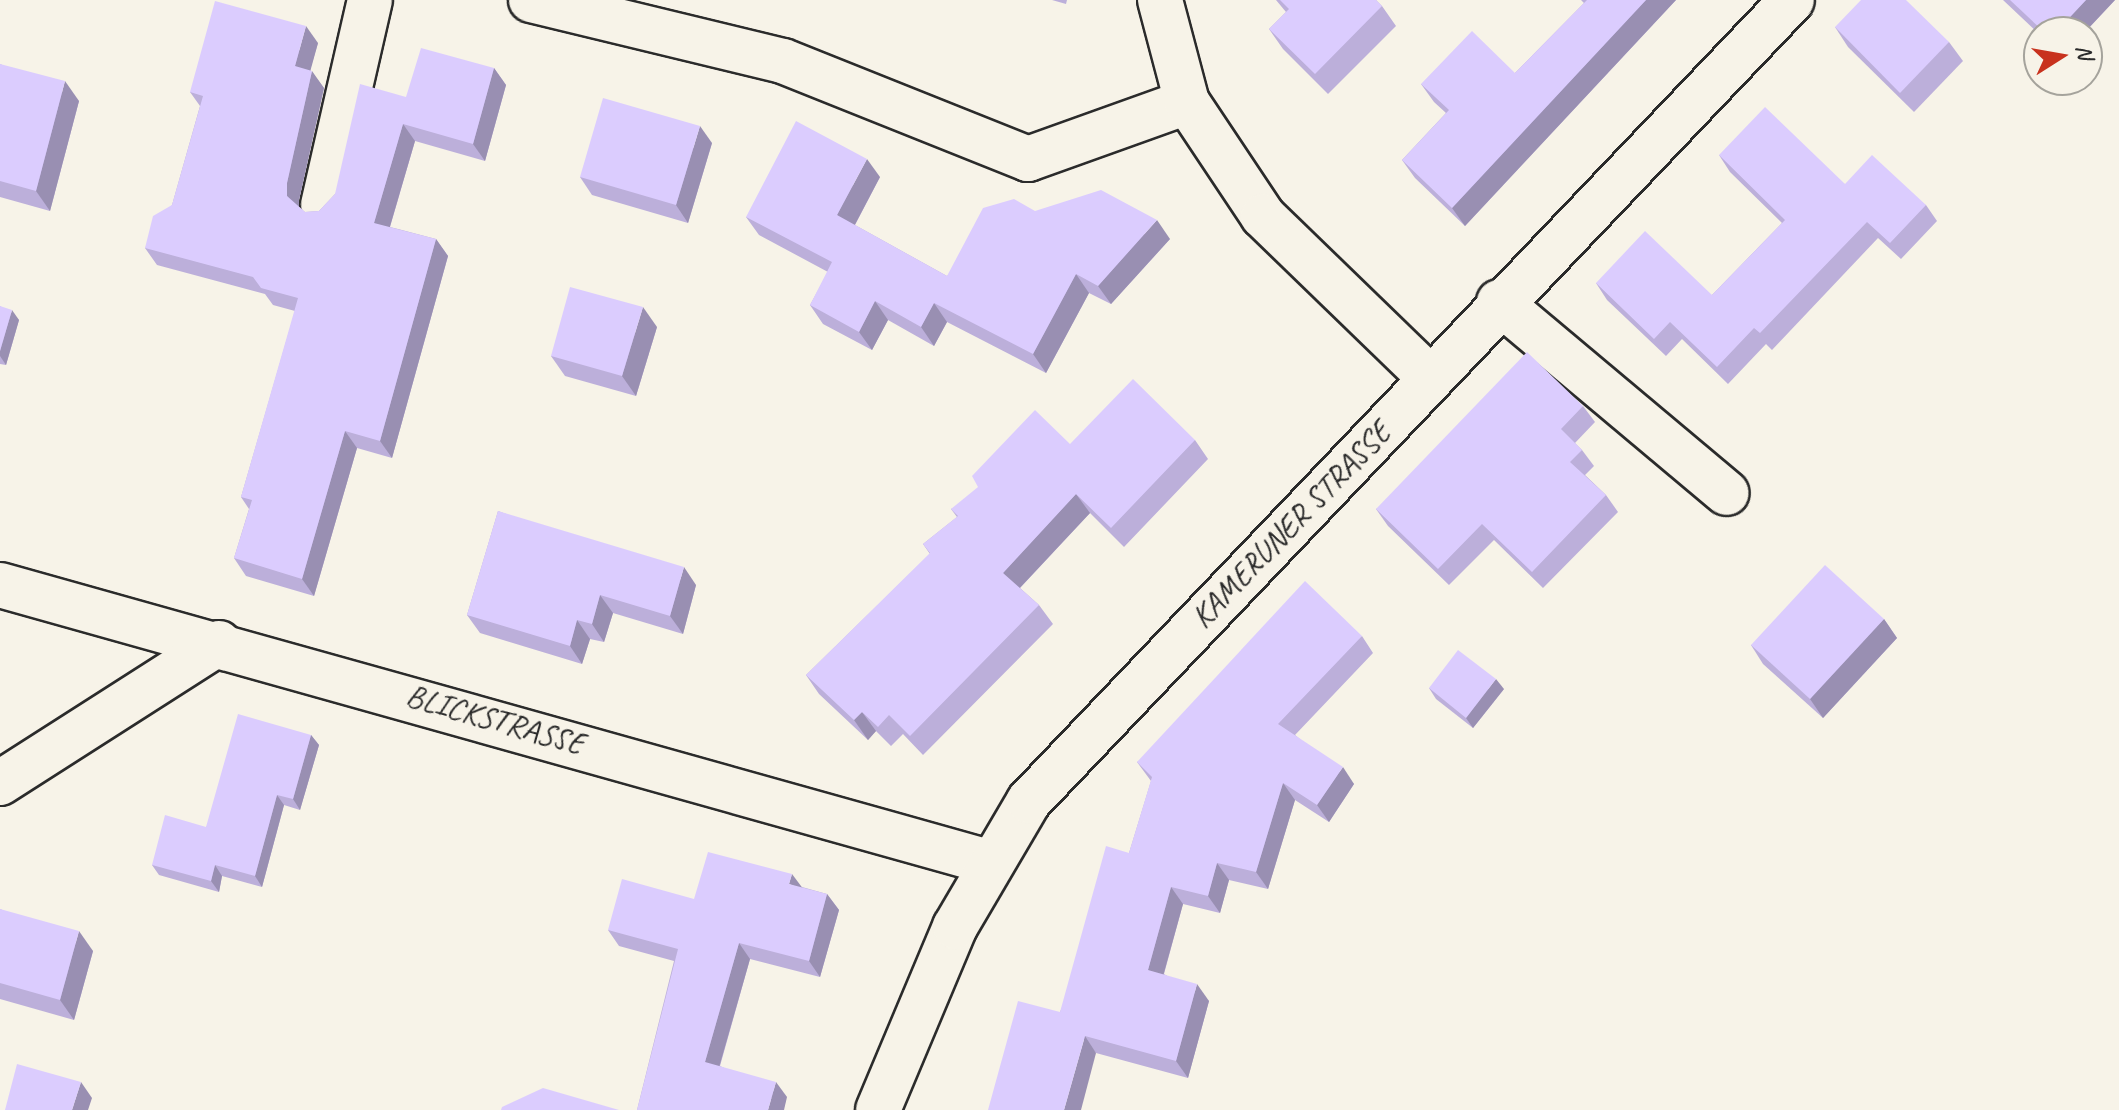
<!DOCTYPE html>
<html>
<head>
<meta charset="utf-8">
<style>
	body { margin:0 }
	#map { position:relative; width:2119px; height:1110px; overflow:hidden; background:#f7f3e8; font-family:Caveat,sans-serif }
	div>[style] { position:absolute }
	.roads { filter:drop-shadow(2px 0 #2b2b2b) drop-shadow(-2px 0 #2b2b2b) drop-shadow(0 2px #2b2b2b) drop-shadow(0 -2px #2b2b2b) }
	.minor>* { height:44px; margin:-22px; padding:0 22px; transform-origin:22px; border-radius:22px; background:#f7f3e8 }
	.wall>* { inset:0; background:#bcafda }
	.shaded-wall>* { inset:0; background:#998fb2 }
	.building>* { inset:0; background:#dbccfe }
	span { translate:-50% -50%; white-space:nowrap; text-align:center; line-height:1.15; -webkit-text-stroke:6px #f7f3e8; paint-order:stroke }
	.street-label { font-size:32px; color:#2b2b2b }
	.north { position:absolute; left:2023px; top:16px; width:80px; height:80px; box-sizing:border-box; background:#f7f3e8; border:2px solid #a5a39c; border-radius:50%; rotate:79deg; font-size:22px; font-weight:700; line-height:32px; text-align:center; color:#2b2b2b }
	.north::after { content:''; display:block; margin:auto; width:28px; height:36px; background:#c8321e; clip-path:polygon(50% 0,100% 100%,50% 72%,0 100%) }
</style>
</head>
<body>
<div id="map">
	<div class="roads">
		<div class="minor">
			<i style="left:531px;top:0;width:259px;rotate:13.6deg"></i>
			<i style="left:783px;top:61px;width:264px;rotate:21.8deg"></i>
			<i style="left:1028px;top:159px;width:169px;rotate:-19.7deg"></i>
			<i style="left:1160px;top:0;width:106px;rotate:75.2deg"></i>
			<i style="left:1187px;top:102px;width:137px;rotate:56.3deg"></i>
			<i style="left:1263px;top:216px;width:233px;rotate:44.1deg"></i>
			<i style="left:323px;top:205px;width:210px;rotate:-77.1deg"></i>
			<i style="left:1499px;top:302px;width:297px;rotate:40deg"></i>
			<i style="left:0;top:585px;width:1027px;rotate:15.65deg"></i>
			<i style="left:0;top:783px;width:260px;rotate:-32.6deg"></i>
			<i style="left:878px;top:1110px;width:199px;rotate:-67.2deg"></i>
			<i style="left:955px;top:927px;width:146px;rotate:-59.6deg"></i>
			<i style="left:1029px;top:801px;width:1106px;rotate:-46.39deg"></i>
		</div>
	</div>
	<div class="wall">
		<i style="clip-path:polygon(1052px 0,1067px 0,1066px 4px)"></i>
		<i style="clip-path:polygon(1276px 0,1376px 0,1382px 6px,1396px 26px,1328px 94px,1283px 49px,1269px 29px,1286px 12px)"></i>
		<i style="clip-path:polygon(1581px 0,1676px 0,1465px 226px,1415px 178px,1402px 160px,1446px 113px,1434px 102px,1421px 84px,1515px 73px,1584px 3px)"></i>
		<i style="clip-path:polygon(2003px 0,2115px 0,2085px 32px,2039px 32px,2039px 34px)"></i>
		<i style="clip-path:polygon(1835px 27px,1949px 42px,1963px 61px,1914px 112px,1848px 47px)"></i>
		<i style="clip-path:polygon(318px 43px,310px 70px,324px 88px,299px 200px,299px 207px,305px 212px,319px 211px,335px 194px,406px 97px,494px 68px,506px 85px,485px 161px,415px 141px,390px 227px,436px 239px,448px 256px,392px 458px,357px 448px,314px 596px,246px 576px,234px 558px,249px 509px,241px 497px,295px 311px,273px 305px,265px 294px,157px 265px,145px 248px,172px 205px,200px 106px,190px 92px)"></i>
		<i style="clip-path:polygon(0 64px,79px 101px,50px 211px,0 197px)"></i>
		<i style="clip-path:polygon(712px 143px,688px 223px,592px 195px,580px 177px)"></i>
		<i style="clip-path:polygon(1719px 155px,1845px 184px,1926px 205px,1937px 221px,1901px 259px,1878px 238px,1772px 350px,1766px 344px,1728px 384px,1682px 339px,1666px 356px,1607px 300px,1596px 283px,1712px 295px,1782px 223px,1730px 172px)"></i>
		<i style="clip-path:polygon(880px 177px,855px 225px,947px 276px,1035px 211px,1170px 239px,1111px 304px,1089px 293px,1046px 373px,947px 322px,934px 346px,888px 320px,872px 350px,823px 324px,810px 305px,828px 272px,759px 235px,746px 217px)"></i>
		<i style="clip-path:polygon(0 306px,19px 320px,6px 365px,0 364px)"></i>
		<i style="clip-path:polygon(657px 327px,636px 396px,565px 376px,551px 356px)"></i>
		<i style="clip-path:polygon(1583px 406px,1595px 422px,1575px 443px,1582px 450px,1594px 466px,1585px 475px,1606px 495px,1618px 512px,1543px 588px,1494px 540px,1449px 585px,1388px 526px,1376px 509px)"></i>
		<i style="clip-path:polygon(1195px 440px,1208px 459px,1124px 547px,1090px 513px,1020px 588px,1039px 605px,1053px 624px,923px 755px,903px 734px,891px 746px,876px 731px,868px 740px,819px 694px,806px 675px,930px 554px,923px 544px,957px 517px,951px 509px,1070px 444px)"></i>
		<i style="clip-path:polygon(498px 511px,696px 585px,683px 634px,613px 613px,604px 642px,590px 639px,582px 664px,480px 633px,467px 615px)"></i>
		<i style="clip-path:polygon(1884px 619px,1897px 638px,1823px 718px,1763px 664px,1751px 645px)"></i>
		<i style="clip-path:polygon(1362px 636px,1373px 653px,1295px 735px,1354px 784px,1329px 822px,1295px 800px,1268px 889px,1229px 880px,1220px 913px,1183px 904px,1164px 974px,1209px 1001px,1188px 1078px,1096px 1053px,1060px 1012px,1129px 853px,1151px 781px,1137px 762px)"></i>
		<i style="clip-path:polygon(1429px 688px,1504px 689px,1473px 728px,1436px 699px)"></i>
		<i style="clip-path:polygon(311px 735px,319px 745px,300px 810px,284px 805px,262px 887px,222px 876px,219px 892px,159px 875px,152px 865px,206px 827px)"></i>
		<i style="clip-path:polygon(802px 887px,827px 894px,839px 910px,820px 977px,750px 959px,720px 1066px,787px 1097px,637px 1110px,674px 961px,619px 946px,608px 930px,694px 899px)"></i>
		<i style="clip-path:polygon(0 909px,93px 951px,74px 1020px,0 999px)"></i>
	</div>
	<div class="shaded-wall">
		<i style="clip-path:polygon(1646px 0,1676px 0,1465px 226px,1452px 208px)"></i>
		<i style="clip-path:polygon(2086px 0,2115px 0,2085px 32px,2056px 32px)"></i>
		<i style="clip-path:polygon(306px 26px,318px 43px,307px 83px,295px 66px)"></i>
		<i style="clip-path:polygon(494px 68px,506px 85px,485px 161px,473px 144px)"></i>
		<i style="clip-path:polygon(312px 71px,324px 88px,299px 200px,299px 213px,287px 196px,287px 183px)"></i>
		<i style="clip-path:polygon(65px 81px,79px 101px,50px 211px,36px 191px)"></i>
		<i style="clip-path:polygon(403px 124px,415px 141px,386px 240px,374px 223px)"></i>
		<i style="clip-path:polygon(700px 126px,712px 143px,688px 223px,676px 205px)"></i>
		<i style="clip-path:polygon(867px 159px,880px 177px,850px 234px,837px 215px)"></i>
		<i style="clip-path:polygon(1157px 220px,1170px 239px,1111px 304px,1098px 286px)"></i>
		<i style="clip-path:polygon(436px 239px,448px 256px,392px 458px,380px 441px)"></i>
		<i style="clip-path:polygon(1076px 274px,1089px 293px,1046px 373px,1033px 354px)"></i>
		<i style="clip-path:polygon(875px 301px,888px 320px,872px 350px,859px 332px)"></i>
		<i style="clip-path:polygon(934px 303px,947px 322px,934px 346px,921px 327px)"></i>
		<i style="clip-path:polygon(643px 307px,657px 327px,636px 396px,622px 376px)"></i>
		<i style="clip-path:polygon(12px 310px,19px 320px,6px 365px,0 356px,0 351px)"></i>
		<i style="clip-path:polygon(345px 431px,357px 448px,314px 596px,302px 579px)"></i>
		<i style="clip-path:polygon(1076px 494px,1090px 513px,1016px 592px,1003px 573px)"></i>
		<i style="clip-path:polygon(684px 567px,696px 585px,683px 634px,670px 616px)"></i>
		<i style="clip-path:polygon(600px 595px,613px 613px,604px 642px,592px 624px)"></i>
		<i style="clip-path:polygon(1884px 619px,1897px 638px,1823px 718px,1810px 699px)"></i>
		<i style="clip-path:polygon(577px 620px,590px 639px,582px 664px,570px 646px)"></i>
		<i style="clip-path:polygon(1496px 679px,1504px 689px,1473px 728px,1466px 718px)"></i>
		<i style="clip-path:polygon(862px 712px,876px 731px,868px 740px,854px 720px)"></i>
		<i style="clip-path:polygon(311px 735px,319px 745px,300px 810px,293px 799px)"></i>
		<i style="clip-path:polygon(1343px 767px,1354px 784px,1329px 822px,1317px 805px)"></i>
		<i style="clip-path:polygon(1283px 783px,1295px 800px,1268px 889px,1256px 872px)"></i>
		<i style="clip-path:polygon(277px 795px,284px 805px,262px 887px,255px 876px)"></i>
		<i style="clip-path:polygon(1217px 863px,1229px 880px,1220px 913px,1208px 896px)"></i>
		<i style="clip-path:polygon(215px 865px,222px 876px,219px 892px,211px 881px)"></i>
		<i style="clip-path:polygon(792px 874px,804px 890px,789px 884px)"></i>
		<i style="clip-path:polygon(1171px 887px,1183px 904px,1160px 987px,1148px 970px)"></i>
		<i style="clip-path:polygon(827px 894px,839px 910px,820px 977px,809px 961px)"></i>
		<i style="clip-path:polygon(79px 931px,93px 951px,74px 1020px,60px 1000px)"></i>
		<i style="clip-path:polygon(739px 943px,750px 959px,716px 1078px,705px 1062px)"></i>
		<i style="clip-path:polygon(1197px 984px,1209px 1001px,1188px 1078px,1176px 1061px)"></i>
		<i style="clip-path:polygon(1085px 1036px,1096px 1053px,1081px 1110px,1064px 1110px)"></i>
		<i style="clip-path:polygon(81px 1082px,92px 1098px,88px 1110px,72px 1110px)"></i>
		<i style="clip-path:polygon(776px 1082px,787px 1097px,784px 1110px,768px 1110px)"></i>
	</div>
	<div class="building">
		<i style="clip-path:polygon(1280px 0,1376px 0,1382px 6px,1315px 74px,1269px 29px,1289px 9px)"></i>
		<i style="clip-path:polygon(1587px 0,1646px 0,1452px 208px,1402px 160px,1449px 110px,1421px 84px,1472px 31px,1515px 73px)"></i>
		<i style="clip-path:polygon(1861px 0,1906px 0,1949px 42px,1900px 93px,1835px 27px)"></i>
		<i style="clip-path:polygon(2010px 0,2086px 0,2056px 32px,2044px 32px)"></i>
		<i style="clip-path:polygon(215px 1px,306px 26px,295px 66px,312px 71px,287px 183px,287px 196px,305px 212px,319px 211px,335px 194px,360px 84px,406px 97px,421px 48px,494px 68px,473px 144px,403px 124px,374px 223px,436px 239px,380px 441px,345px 431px,302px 579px,234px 558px,252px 500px,241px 497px,298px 298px,261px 288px,253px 277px,145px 248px,153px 216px,172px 205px,203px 96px,190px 92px)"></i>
		<i style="clip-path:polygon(0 64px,65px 81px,36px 191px,0 181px)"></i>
		<i style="clip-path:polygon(603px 98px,700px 126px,676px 205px,580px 177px)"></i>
		<i style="clip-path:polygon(1765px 107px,1845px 184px,1872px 155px,1926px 205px,1890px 243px,1867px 222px,1760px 333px,1754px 328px,1717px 367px,1670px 322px,1654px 339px,1596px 283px,1645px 231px,1712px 295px,1785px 220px,1719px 155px)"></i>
		<i style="clip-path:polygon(796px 121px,867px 159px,837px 215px,947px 276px,983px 208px,1014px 199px,1035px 211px,1101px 190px,1157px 220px,1098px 286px,1076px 274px,1033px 354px,934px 303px,921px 327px,875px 301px,859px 332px,810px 305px,832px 262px,746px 217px)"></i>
		<i style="clip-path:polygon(570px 287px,643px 307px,622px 376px,551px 356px)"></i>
		<i style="clip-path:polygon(0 306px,12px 310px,0 351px)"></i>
		<i style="clip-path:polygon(1527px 352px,1583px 406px,1561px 429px,1582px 450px,1570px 462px,1606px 495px,1532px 572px,1482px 524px,1438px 569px,1376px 509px)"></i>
		<i style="clip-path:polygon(1133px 379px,1195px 440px,1111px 528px,1076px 494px,1003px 573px,1039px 605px,910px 736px,889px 715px,878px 727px,862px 712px,854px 720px,806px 675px,930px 553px,923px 544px,958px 516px,951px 509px,978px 487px,972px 476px,1035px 410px,1070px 444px)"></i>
		<i style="clip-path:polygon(498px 511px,684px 567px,670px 616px,600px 595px,592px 624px,577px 620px,570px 646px,467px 615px)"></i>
		<i style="clip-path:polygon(1825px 565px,1884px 619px,1810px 699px,1751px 645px)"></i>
		<i style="clip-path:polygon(1305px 581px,1362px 636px,1278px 724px,1343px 767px,1317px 805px,1283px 783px,1256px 872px,1217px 863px,1208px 896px,1171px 887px,1148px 970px,1197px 984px,1176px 1061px,1085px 1036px,1064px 1110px,988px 1110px,1018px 1001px,1060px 1012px,1106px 846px,1129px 853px,1152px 777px,1137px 762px)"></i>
		<i style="clip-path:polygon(1458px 650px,1496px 679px,1466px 718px,1429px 688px)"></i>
		<i style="clip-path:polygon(238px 714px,311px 735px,293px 799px,277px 795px,255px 876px,215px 865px,211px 881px,152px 865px,165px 815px,206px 827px)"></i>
		<i style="clip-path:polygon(708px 852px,792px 874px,789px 884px,827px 894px,809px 961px,739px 943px,705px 1062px,776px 1082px,768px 1110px,637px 1110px,678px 949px,608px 930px,622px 879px,694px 899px)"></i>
		<i style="clip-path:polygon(0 909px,79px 931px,60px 1000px,0 983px)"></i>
		<i style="clip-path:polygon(17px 1064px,81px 1082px,72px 1110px,5px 1110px)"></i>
		<i style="clip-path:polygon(543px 1088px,619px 1110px,501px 1110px,502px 1107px)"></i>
	</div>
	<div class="street-label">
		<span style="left:1291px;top:525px;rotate:-46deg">KAMERUNER STRASSE</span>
		<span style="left:495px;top:720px;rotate:16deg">BLICKSTRASSE</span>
	</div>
	<div class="north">N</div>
</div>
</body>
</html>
